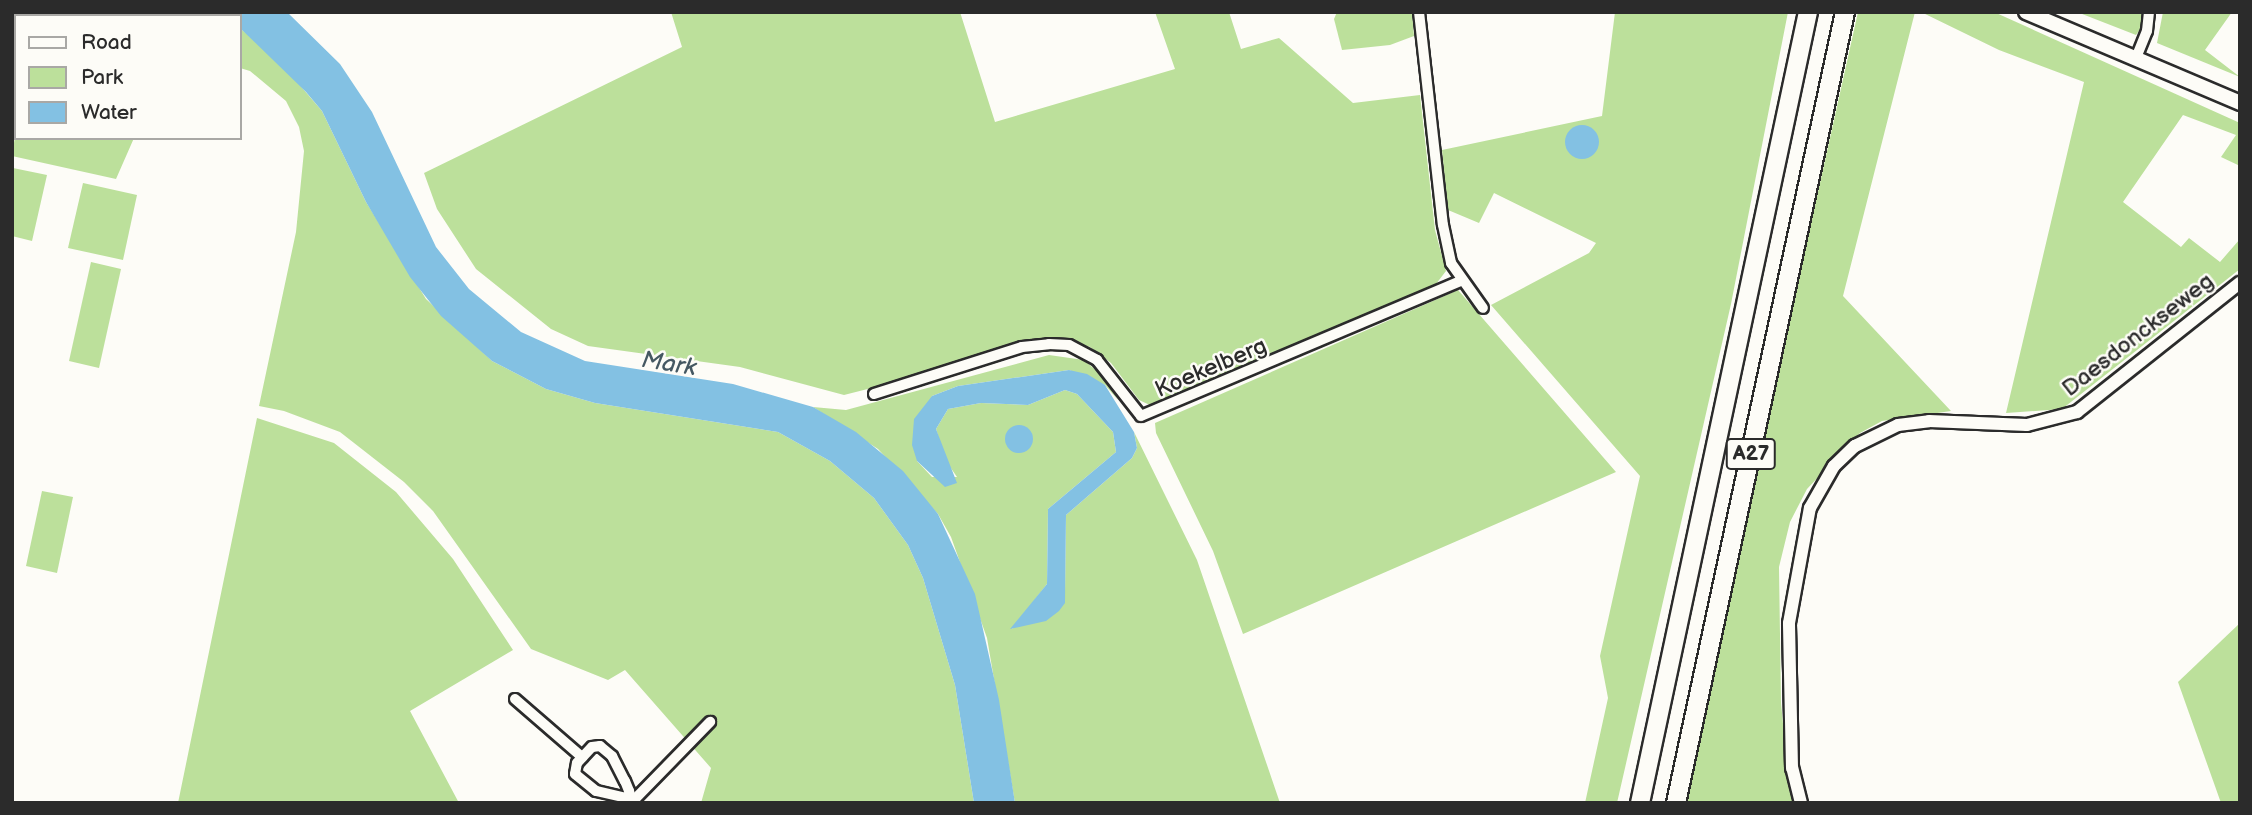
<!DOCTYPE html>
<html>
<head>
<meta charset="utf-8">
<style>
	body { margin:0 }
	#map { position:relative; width:2252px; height:815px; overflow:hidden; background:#fdfcf7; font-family:"Balsamiq Sans",sans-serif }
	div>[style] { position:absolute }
	.green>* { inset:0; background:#bce09b }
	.water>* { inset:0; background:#83c1e3 }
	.round { border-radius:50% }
	.roads { filter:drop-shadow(2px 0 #2b2b2b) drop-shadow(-2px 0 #2b2b2b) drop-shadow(0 2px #2b2b2b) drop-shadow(0 -2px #2b2b2b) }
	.minor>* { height:10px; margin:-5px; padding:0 5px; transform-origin:5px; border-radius:5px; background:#fdfcf7 }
	.tertiary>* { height:12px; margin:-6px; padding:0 6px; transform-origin:6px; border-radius:6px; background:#fdfcf7 }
	.secondary>* { height:14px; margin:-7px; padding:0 7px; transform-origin:7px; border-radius:7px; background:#fdfcf7 }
	.motorway>* { height:18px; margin:-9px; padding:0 9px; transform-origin:9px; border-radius:9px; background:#fdfcf7 }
	span { translate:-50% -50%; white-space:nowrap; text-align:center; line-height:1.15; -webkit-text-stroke:5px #fdfcf7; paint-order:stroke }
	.shield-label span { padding:2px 5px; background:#fdfcf7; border:2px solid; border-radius:5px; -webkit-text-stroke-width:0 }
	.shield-label { font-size:21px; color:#2b2b2b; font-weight:700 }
	.street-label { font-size:23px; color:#2b2b2b }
	.water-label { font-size:24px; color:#455862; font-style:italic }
	.frame { position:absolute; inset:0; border:14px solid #2b2b2b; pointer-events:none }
	.legend { position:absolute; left:14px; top:14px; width:228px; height:126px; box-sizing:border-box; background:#fdfcf7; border:2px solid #a9a8a5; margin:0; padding:9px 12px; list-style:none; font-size:21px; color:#2b2b2b }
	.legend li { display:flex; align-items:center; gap:14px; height:35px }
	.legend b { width:35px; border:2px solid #a9a8a5 }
</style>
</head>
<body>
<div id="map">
	<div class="green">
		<i style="clip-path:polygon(12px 12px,37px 16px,16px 16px,16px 56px)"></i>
		<i style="clip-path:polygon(108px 12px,221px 12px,226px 16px,106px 16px)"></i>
		<i style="clip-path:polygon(671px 12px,960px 12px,995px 122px,1175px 69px,1155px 12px,1229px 12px,1241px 49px,1279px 38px,1353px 103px,1420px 95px,1435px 230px,1446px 271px,1436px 284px,1152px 406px,1139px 400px,1111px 363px,1090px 347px,1064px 339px,844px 395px,740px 367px,588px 346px,551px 329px,476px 269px,437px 209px,424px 173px,682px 47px)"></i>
		<i style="clip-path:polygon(1337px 12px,1412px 12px,1414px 36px,1390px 45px,1342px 50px,1334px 19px)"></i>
		<i style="clip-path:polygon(1615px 12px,1788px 12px,1731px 304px,1617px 803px,1585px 803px,1608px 698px,1600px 656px,1640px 476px,1491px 305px,1589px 253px,1596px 243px,1494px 193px,1479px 223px,1448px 210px,1442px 150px,1602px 116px)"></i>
		<i style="clip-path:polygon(1858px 12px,1915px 12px,1843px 296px,1951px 411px,1882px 421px,1860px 433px,1807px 489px,1790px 522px,1779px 567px,1781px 703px,1788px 775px,1796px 803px,1682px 803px)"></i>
		<i style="clip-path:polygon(1921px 12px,1994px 12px,2240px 123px,2240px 166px,2221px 157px,2236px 135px,2183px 115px,2123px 202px,2181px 247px,2189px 238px,2220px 262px,2240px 239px,2240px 269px,2062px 409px,2006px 413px,2084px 82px,1999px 50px)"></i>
		<i style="clip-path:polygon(2077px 12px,2142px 12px,2141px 28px,2136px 35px)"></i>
		<i style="clip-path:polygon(2163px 12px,2232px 12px,2205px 50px,2240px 77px,2157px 43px)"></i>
		<i style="clip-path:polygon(240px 28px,286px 69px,322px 111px,366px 202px,426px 299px,492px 361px,546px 389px,595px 403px,778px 432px,830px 461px,874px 498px,908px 545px,923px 578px,955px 685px,974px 803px,701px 803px,711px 768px,625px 670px,608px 680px,531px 649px,433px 511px,404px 482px,340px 432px,284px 411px,259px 406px,296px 232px,304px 151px,299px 127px,286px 101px,250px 71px,240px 68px)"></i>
		<i style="clip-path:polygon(16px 130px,16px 138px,134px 138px,116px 179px,12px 156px)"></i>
		<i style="clip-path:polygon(13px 168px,47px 175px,32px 241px,12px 236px)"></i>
		<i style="clip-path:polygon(83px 183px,137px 195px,123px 260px,68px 248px)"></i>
		<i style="clip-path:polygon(91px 262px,121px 269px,99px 368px,69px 361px)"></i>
		<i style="clip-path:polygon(1458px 290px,1616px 472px,1243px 634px,1213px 551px,1156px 433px,1155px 423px)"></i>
		<i style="clip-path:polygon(1049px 355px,1084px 360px,1105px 378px,1118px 400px,1105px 385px,1069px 370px,958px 386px,932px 396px,917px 461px,932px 477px,957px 477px,946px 461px,936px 429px,948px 409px,981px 403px,1028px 405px,1065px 390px,1077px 394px,1113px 432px,1116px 452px,1048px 509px,1047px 584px,1012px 629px,1065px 592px,1066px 515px,1132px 458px,1137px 448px,1134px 432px,1197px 560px,1280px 803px,1015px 803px,987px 638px,951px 537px,938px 514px,878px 449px,813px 407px,846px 410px)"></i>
		<i style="clip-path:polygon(257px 418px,334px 443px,396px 492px,453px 559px,513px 650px,410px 711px,459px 803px,178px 803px)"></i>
		<i style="clip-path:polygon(42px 491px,73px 497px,57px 573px,26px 566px)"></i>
		<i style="clip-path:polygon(2240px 623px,2240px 803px,2221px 803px,2178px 682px)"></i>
	</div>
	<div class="water">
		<i style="clip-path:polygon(36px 12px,76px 15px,108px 12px,106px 16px,37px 16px)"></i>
		<i style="clip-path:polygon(221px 12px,287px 12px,340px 64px,372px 112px,436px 247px,469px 289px,521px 332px,585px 361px,733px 384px,813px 407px,856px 432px,903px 471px,938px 514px,975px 594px,999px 700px,1015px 803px,974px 803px,955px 685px,923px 578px,908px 545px,874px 498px,830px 461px,778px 432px,595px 403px,546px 389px,492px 361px,441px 316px,410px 277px,366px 202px,322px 111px,306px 92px,240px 28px,240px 16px)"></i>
		<i class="round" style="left:1565px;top:125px;width:34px;height:34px"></i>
		<i style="clip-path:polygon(1069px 370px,1087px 374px,1105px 385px,1134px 432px,1137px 448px,1132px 458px,1066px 515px,1065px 603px,1059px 611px,1046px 621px,1010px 629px,1047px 584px,1048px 509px,1116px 452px,1113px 432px,1077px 394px,1065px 390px,1028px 405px,981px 403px,948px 409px,936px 429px,957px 483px,945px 487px,917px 461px,912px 445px,914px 419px,932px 396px,958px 386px)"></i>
		<i class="round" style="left:1005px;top:425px;width:28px;height:28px"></i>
	</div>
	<div class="roads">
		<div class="minor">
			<i style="left:1419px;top:12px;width:214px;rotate:83.6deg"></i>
			<i style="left:1443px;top:225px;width:39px;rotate:78deg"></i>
			<i style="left:1451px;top:263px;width:55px;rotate:54.6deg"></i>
			<i style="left:2136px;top:58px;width:29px;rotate:-68deg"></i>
			<i style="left:2147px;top:31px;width:19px;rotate:-84deg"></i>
			<i style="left:874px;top:394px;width:155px;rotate:-17.6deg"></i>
			<i style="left:1022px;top:347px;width:27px;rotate:-6deg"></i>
			<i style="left:1049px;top:344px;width:20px;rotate:3deg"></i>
			<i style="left:1069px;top:345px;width:32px;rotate:28deg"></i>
			<i style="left:1097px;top:360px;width:71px;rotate:51.8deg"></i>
			<i style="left:1141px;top:416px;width:346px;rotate:-22.9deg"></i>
			<i style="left:515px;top:699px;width:89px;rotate:40.9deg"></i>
			<i style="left:631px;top:799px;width:36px;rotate:-167deg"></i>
			<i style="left:596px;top:791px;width:27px;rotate:-141deg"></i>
			<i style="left:575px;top:774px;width:11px;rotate:-80deg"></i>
			<i style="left:577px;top:763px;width:22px;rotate:-47deg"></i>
			<i style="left:592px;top:747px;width:8px;rotate:-7deg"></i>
			<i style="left:600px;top:746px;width:16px;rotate:40deg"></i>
			<i style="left:612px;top:756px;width:28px;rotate:63deg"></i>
			<i style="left:625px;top:781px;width:11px;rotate:68deg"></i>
			<i style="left:629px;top:791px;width:12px;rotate:76deg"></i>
			<i style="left:632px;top:802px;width:112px;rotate:-45.7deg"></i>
		</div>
		<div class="tertiary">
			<i style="left:1801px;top:803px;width:36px;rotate:-104deg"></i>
			<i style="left:1792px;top:768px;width:145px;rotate:-91.2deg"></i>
			<i style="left:1789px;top:623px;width:117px;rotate:-79.7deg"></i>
			<i style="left:1810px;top:508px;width:48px;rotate:-60.3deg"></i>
			<i style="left:1834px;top:466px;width:29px;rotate:-44deg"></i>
			<i style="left:1855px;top:446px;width:48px;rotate:-26deg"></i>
			<i style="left:1898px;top:425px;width:31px;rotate:-7deg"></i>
			<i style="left:1929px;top:421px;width:98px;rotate:2.3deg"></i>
			<i style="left:2027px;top:425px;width:52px;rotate:-14.6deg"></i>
			<i style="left:2077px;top:412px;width:208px;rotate:-38.4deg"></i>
		</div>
		<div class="secondary">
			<i style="left:2026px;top:12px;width:233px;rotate:23deg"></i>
		</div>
		<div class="motorway">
			<i style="left:1640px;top:803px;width:809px;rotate:-78.01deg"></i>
			<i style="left:1676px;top:803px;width:809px;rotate:-77.94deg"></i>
		</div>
	</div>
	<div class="shield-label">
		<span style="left:1751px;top:454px">A27</span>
	</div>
	<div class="street-label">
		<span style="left:2138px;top:335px;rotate:-38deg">Daesdonckseweg</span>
		<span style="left:1211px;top:368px;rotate:-23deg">Koekelberg</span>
	</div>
	<div class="water-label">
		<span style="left:669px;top:364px;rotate:9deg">Mark</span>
	</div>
	<div class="frame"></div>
	<ul class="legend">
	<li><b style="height:9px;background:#fdfcf7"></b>Road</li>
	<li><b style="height:19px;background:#bce09b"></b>Park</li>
	<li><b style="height:19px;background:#83c1e3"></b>Water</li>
	</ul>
</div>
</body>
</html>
